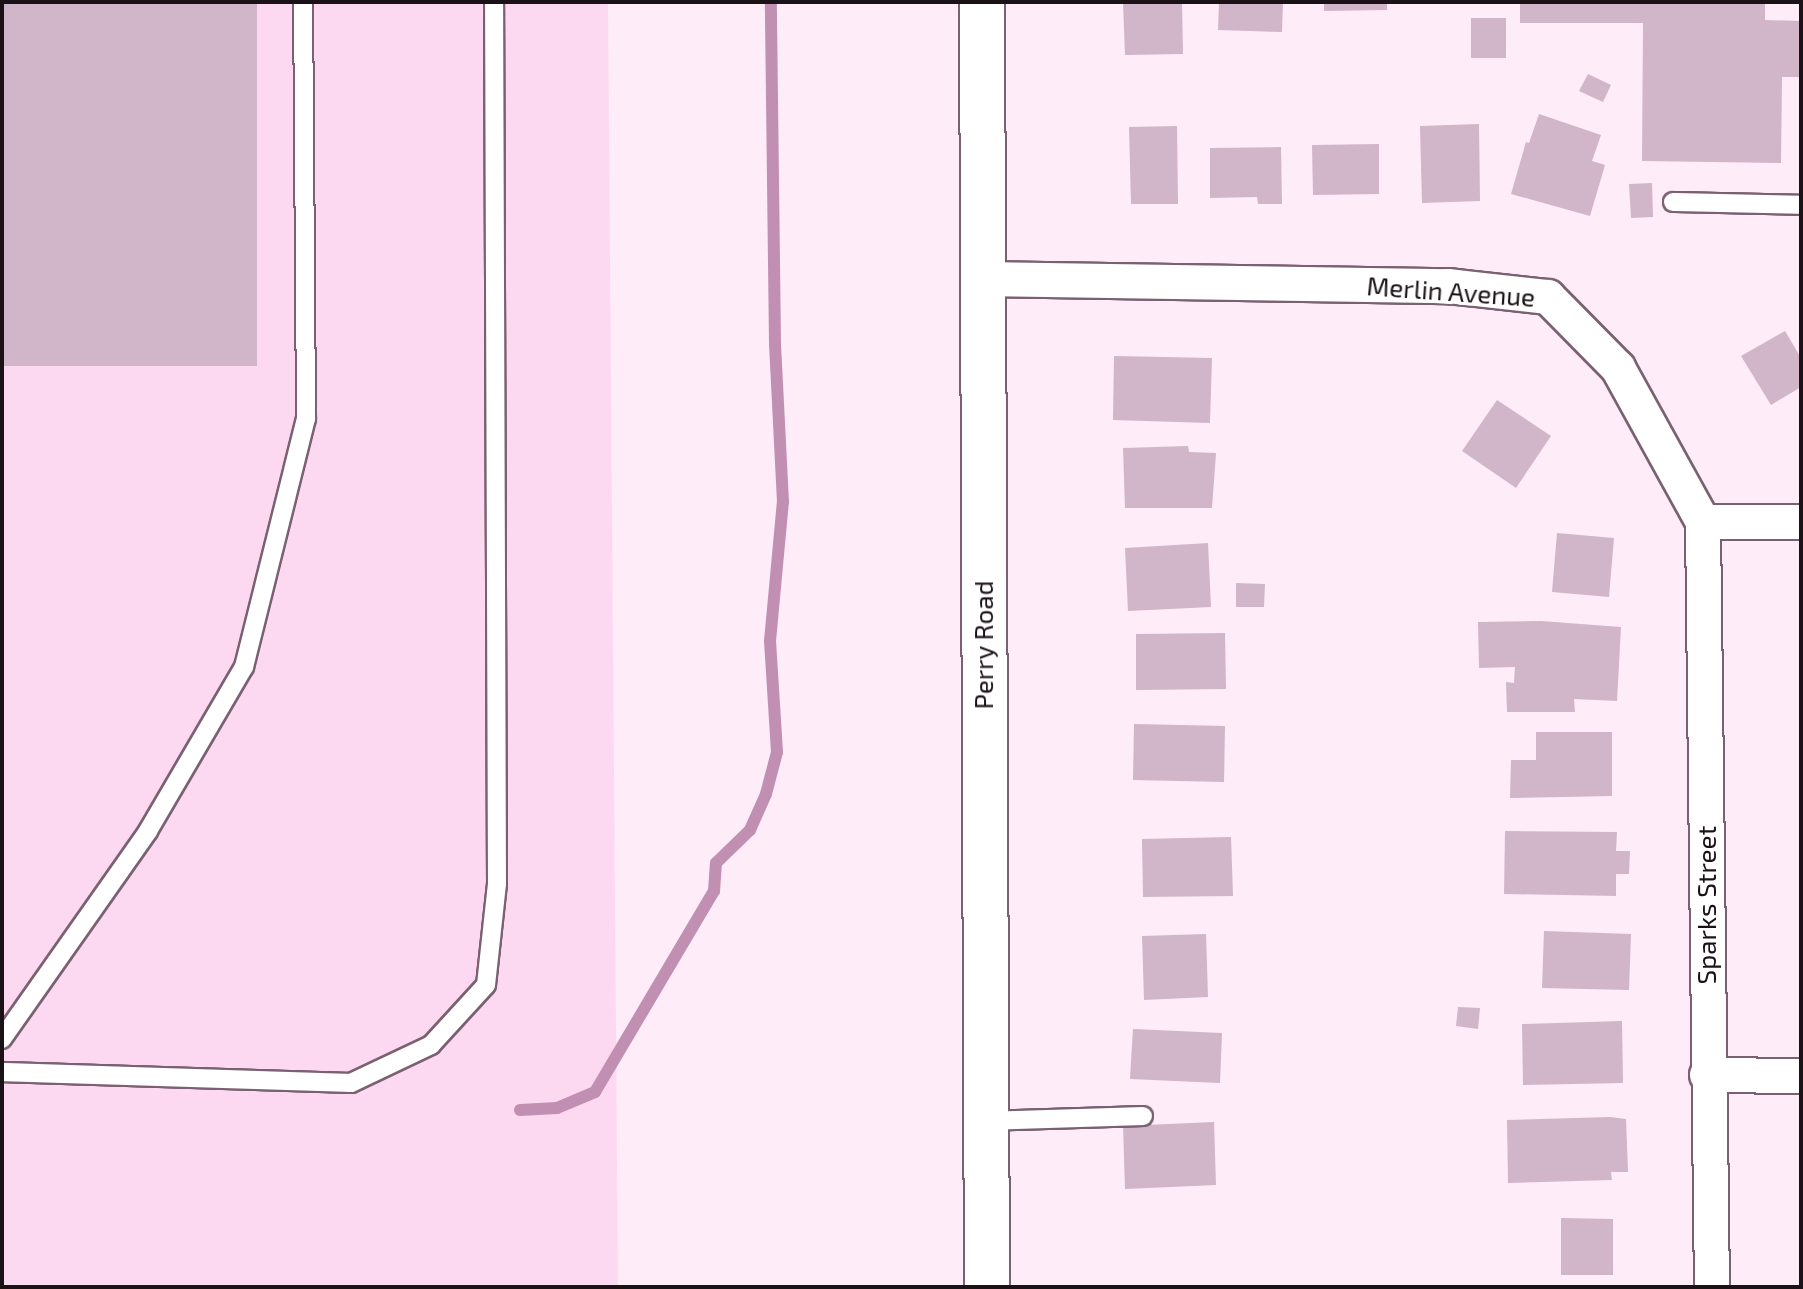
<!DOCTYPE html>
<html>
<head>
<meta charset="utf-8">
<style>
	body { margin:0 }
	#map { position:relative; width:1803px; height:1289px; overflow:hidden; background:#feecf8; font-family:"Exo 2",sans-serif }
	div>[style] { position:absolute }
	.built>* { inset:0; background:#fdd9f1 }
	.stream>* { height:12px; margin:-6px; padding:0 6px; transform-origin:6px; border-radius:6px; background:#c18fb2 }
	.building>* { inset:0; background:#d1b5c8 }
	.roads { filter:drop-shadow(2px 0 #7a6172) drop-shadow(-2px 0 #7a6172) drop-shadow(0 2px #7a6172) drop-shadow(0 -2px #7a6172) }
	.lane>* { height:18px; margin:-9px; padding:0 9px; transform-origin:9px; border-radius:9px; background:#fff }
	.street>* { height:34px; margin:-17px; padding:0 17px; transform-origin:17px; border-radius:17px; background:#fff }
	.secondary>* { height:44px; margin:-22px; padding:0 22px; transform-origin:22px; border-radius:22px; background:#fff }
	span { translate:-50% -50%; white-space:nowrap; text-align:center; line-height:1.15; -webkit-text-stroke:6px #fff; paint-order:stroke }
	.street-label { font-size:26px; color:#1b1218 }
	.frame { position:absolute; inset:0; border:4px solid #1b1218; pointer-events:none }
</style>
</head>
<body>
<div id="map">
	<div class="built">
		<i style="clip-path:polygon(2px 2px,608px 2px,618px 1287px,2px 1287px)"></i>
	</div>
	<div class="stream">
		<i style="left:520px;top:1110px;width:37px;rotate:-3deg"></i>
		<i style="left:557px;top:1108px;width:41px;rotate:-22.8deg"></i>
		<i style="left:595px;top:1092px;width:234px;rotate:-59.4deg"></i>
		<i style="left:714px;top:891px;width:28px;rotate:-86deg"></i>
		<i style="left:716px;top:863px;width:47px;rotate:-44.1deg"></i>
		<i style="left:750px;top:830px;width:39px;rotate:-66deg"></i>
		<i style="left:766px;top:794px;width:43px;rotate:-75.3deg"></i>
		<i style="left:777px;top:752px;width:111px;rotate:-93.6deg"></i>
		<i style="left:770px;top:641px;width:140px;rotate:-84.7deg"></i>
		<i style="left:783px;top:502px;width:158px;rotate:-92.9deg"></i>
		<i style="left:775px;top:344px;width:342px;rotate:-90.7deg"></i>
	</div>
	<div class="building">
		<i style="clip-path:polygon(2px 2px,257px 2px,257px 366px,2px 366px)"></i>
		<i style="clip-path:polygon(1123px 2px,1182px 2px,1183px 54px,1125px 55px)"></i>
		<i style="clip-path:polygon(1219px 2px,1283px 2px,1282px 32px,1218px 30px)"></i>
		<i style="clip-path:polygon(1324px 2px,1387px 2px,1387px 10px,1324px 11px)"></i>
		<i style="clip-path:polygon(1520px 2px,1765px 2px,1765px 20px,1801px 21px,1801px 77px,1782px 77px,1781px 163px,1642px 161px,1643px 23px,1520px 23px)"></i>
		<i style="clip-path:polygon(1471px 18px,1506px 18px,1506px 58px,1471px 58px)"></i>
		<i style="clip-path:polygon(1588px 74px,1611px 85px,1603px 102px,1579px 91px)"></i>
		<i style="clip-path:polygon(1539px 114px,1601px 135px,1592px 161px,1605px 165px,1590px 216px,1511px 194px,1526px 142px,1529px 143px)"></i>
		<i style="clip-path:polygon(1479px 124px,1480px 201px,1422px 203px,1420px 126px)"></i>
		<i style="clip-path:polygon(1177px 126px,1178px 204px,1131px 204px,1129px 127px)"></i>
		<i style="clip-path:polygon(1379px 144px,1379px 194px,1313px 195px,1312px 145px)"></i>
		<i style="clip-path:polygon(1281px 147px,1282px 204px,1258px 204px,1257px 197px,1210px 198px,1210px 148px)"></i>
		<i style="clip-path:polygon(1652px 183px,1653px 217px,1631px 218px,1629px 184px)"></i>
		<i style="clip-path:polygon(1785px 331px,1801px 358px,1801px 387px,1771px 405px,1741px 356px)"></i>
		<i style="clip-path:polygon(1114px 356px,1212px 358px,1210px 423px,1113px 420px)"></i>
		<i style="clip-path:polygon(1497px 400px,1551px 436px,1516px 488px,1462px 451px)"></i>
		<i style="clip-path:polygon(1188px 446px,1189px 452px,1216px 453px,1212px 508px,1125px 508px,1123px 448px)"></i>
		<i style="clip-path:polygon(1557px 533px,1614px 538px,1609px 597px,1552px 592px)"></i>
		<i style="clip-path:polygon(1208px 543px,1211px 607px,1128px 611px,1125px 548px)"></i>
		<i style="clip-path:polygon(1236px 583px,1265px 584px,1264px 607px,1236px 607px)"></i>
		<i style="clip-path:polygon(1541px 621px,1621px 627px,1617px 701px,1574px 699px,1575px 712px,1507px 712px,1506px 682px,1514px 683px,1515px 667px,1479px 668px,1478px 622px)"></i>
		<i style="clip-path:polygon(1225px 633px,1226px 689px,1136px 690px,1136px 634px)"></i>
		<i style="clip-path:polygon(1134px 724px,1225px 726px,1224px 782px,1133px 780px)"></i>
		<i style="clip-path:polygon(1536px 732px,1612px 732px,1612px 796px,1510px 798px,1511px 760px,1536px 760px)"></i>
		<i style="clip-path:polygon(1505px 831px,1617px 832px,1616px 851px,1630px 851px,1629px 874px,1616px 874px,1616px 896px,1504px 894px)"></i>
		<i style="clip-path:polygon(1231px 837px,1233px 896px,1143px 897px,1142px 839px)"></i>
		<i style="clip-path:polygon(1544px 931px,1631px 934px,1629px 990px,1542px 988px)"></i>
		<i style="clip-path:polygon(1206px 934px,1208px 997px,1144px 1000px,1142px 936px)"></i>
		<i style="clip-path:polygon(1458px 1007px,1480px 1008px,1478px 1029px,1456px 1026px)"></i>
		<i style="clip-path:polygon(1622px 1021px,1623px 1083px,1523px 1085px,1522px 1024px)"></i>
		<i style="clip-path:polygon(1133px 1029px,1222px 1033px,1220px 1083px,1130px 1079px)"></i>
		<i style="clip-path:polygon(1610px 1117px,1626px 1119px,1628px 1172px,1611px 1172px,1612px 1180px,1508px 1183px,1507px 1120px)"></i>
		<i style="clip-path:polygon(1214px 1122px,1216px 1185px,1125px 1189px,1123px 1126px)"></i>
		<i style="clip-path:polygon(1561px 1218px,1613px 1219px,1613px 1275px,1561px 1275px)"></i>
	</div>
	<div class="roads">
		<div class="lane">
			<i style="left:1673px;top:202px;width:128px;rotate:1.3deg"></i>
			<i style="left:2px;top:1039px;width:254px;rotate:-54.9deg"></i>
			<i style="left:148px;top:831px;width:190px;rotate:-59.7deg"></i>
			<i style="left:244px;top:667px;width:256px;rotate:-76deg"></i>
			<i style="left:306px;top:419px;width:417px;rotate:-90.4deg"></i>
			<i style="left:2px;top:1072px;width:349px;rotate:1.8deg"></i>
			<i style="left:351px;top:1083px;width:89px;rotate:-25.4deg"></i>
			<i style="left:431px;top:1045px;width:81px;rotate:-47.5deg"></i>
			<i style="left:486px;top:985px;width:102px;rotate:-83.8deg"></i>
			<i style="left:497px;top:884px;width:882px;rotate:-90.19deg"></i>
			<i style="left:985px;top:1121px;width:158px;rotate:-1.8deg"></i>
		</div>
		<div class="street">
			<i style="left:981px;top:279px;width:467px;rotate:0.9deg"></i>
			<i style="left:1448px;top:286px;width:101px;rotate:6.3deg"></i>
			<i style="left:1548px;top:297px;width:100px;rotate:45.4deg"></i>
			<i style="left:1618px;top:368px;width:176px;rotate:61.1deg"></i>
			<i style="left:1703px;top:522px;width:98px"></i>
			<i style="left:1703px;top:522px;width:765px;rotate:89.33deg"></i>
			<i style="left:1707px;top:1075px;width:94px;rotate:0.6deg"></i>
		</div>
		<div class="secondary">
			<i style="left:982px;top:2px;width:1285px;rotate:89.78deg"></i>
		</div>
	</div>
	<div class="street-label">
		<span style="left:1451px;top:291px;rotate:4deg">Merlin Avenue</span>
		<span style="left:983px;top:645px;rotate:-90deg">Perry Road</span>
		<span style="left:1706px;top:905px;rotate:-90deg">Sparks Street</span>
	</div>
	<div class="frame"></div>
</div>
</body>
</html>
